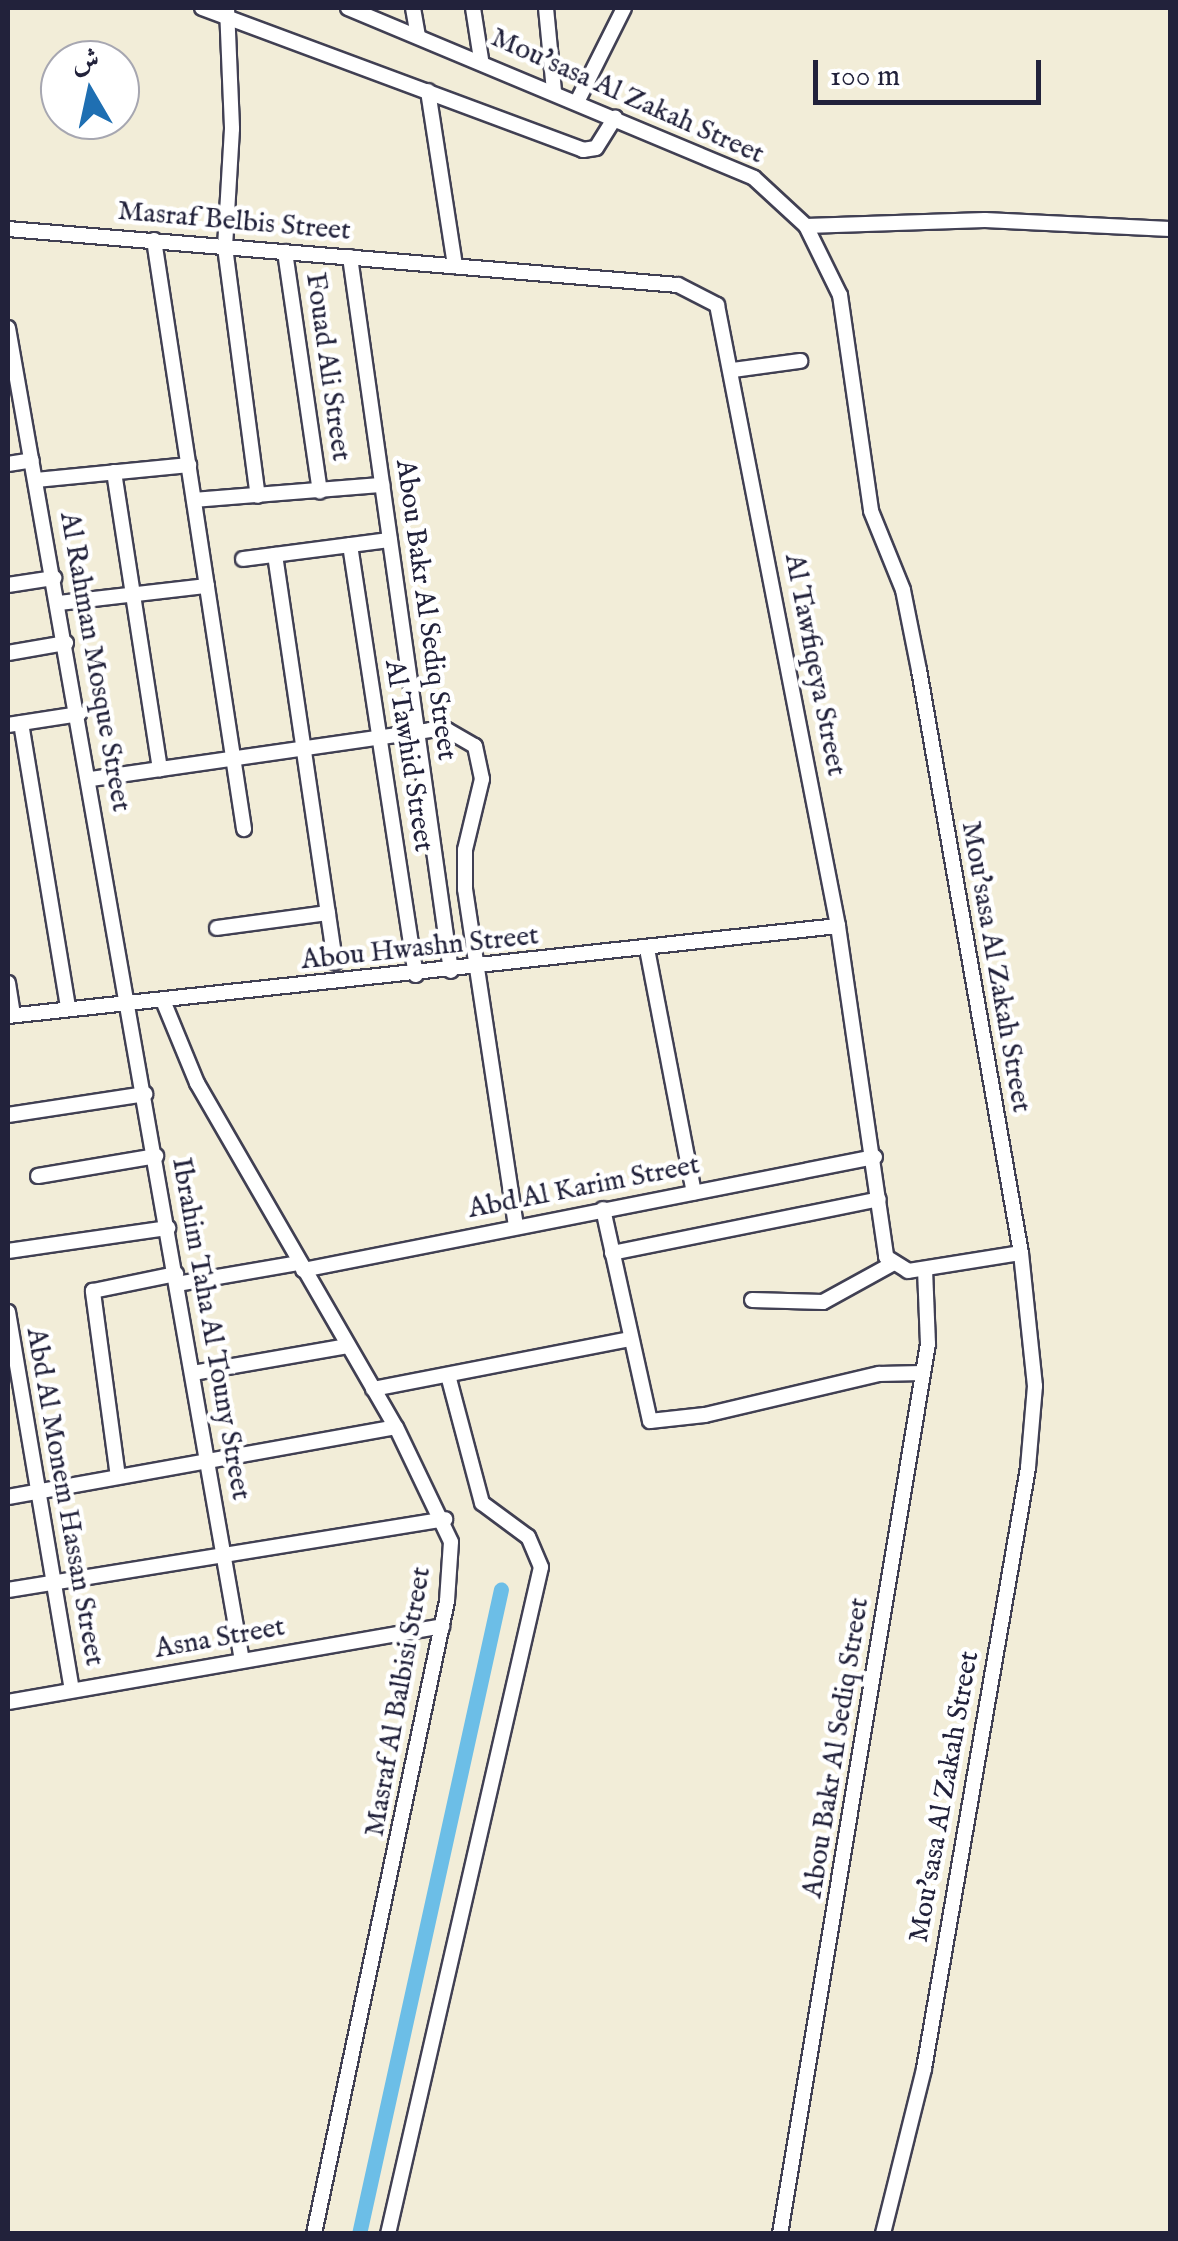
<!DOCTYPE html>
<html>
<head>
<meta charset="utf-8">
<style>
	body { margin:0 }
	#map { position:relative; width:1178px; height:2241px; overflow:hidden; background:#f2edd8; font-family:"IM FELL English",Amiri,serif }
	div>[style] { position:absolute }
	.canal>* { height:15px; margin:-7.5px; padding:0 7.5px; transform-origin:7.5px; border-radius:7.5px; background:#6cbee7 }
	.roads { filter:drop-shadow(2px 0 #414053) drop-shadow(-2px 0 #414053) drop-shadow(0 2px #414053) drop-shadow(0 -2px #414053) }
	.street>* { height:14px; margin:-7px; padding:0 7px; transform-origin:7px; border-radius:7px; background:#fff }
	span { translate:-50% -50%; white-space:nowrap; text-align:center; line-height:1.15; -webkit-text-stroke:9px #fff; paint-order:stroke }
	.street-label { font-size:28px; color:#22223b }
	.frame { position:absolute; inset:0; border:10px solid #22223b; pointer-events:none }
	.north { position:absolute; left:40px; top:40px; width:100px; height:100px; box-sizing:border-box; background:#fff; border:2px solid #a7a7b1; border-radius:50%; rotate:351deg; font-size:28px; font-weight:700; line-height:40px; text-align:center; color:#22223b }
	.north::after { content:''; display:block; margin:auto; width:35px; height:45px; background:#1f6fb2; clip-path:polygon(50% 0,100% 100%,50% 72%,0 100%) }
	.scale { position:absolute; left:813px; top:60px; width:228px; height:45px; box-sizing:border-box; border:5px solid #22223b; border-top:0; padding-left:12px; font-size:30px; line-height:35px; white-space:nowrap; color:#22223b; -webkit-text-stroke:8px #fff; paint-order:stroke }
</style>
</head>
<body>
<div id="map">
	<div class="canal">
		<i style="left:359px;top:2234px;width:660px;rotate:-77.58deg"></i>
	</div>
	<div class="roads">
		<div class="street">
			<i style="left:202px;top:8px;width:407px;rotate:20.4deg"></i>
			<i style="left:583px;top:150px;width:13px;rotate:-9deg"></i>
			<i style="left:596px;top:148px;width:36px;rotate:-58deg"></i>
			<i style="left:227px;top:8px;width:121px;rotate:87.6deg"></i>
			<i style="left:232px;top:129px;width:118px;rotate:93.4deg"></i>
			<i style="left:225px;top:247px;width:251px;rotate:82.5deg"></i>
			<i style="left:348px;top:8px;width:440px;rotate:22.7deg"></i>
			<i style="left:754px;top:178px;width:71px;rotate:42.7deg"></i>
			<i style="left:806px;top:226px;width:77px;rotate:63.8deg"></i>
			<i style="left:840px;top:295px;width:218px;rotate:81.8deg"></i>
			<i style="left:871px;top:511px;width:85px;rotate:67.9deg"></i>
			<i style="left:903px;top:590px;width:82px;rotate:78.7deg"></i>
			<i style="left:919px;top:670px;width:592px;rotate:80.08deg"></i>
			<i style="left:1021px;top:1253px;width:134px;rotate:84deg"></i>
			<i style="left:1035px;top:1386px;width:82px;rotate:94.9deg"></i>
			<i style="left:1028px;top:1468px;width:610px;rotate:99.82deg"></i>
			<i style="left:924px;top:2069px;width:170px;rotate:104deg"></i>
			<i style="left:413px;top:8px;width:28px;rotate:80deg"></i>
			<i style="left:473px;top:8px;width:52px;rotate:81.1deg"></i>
			<i style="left:546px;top:8px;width:83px;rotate:84.5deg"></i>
			<i style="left:428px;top:91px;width:177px;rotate:81.2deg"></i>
			<i style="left:578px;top:100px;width:103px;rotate:-63.4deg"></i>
			<i style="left:806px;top:226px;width:179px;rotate:-1.9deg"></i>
			<i style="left:985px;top:220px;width:185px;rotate:2.8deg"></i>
			<i style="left:8px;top:229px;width:672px;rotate:4.78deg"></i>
			<i style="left:678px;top:285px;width:44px;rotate:27.1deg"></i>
			<i style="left:717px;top:305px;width:633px;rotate:78.97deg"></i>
			<i style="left:838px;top:926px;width:334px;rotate:81.7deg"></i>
			<i style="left:886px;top:1257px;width:26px;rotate:32deg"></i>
			<i style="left:908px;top:1271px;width:114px;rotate:-9.1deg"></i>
			<i style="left:154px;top:240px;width:596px;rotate:81.31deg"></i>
			<i style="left:285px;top:252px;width:242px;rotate:81.7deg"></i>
			<i style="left:350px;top:257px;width:721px;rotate:81.95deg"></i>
			<i style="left:8px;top:328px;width:1353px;rotate:80.04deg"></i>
			<i style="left:733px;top:370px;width:68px;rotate:-7.7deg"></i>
			<i style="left:8px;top:464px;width:24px;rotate:-9deg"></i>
			<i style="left:114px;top:472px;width:301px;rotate:81.2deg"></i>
			<i style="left:36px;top:480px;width:154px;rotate:-5.6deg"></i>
			<i style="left:194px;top:500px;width:189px;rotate:-4.6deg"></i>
			<i style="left:350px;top:545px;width:435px;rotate:81.3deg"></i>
			<i style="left:275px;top:555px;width:412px;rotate:81.6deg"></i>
			<i style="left:243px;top:559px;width:148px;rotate:-7.4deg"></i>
			<i style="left:8px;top:585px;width:47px;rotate:-8.7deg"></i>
			<i style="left:59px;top:603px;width:149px;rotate:-6.6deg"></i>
			<i style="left:8px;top:653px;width:59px;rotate:-9.8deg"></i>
			<i style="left:21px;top:723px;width:289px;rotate:80.6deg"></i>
			<i style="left:8px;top:725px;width:72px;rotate:-8.8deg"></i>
			<i style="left:91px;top:779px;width:343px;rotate:-8.2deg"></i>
			<i style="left:430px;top:730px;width:17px"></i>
			<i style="left:447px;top:730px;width:32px;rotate:30deg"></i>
			<i style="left:475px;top:746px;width:34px;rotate:78deg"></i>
			<i style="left:482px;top:779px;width:73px;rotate:103.5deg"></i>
			<i style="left:465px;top:850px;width:39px;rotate:90deg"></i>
			<i style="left:465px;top:889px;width:341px;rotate:81.4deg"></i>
			<i style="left:217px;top:928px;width:112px;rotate:-7.7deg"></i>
			<i style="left:647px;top:949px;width:248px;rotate:79.1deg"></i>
			<i style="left:8px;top:983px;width:32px;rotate:81deg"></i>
			<i style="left:164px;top:1003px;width:87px;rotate:67.6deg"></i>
			<i style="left:197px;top:1083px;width:397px;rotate:60deg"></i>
			<i style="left:396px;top:1427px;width:127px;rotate:64.4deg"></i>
			<i style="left:451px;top:1542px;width:59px;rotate:93.9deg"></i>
			<i style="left:447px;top:1601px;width:647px;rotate:101.87deg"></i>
			<i style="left:8px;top:1016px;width:835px;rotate:-6.19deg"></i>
			<i style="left:8px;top:1115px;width:139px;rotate:-8.7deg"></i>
			<i style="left:38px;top:1176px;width:120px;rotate:-9.6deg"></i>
			<i style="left:603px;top:1209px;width:217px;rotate:77.5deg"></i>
			<i style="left:650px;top:1421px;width:55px;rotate:-6.2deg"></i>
			<i style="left:705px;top:1415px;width:179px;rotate:-13.3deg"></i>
			<i style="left:879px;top:1374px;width:43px;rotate:-1.3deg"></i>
			<i style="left:8px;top:1251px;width:162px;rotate:-8.2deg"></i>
			<i style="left:612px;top:1253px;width:272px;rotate:-11.4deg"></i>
			<i style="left:303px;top:1270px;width:583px;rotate:-11.18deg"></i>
			<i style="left:177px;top:1284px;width:124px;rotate:-9.8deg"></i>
			<i style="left:752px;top:1300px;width:71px;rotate:1.6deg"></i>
			<i style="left:823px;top:1302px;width:79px;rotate:-28.8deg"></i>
			<i style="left:8px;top:1312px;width:383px;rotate:80.4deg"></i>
			<i style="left:193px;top:1373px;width:157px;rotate:-9.9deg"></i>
			<i style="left:373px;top:1389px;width:262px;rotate:-11deg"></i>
			<i style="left:118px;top:1477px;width:188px;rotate:-97.7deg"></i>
			<i style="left:93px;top:1291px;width:85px;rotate:-11.6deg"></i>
			<i style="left:8px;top:1497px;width:394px;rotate:-10.2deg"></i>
			<i style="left:8px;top:1590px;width:443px;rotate:-9.2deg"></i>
			<i style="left:8px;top:1702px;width:441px;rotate:-9.9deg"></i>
			<i style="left:388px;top:2234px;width:684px;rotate:-77.08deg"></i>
			<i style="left:541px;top:1567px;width:33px;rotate:-113deg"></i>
			<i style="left:528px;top:1537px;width:57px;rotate:-143.5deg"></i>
			<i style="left:482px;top:1503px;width:132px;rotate:-104.9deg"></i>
			<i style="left:780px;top:2234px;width:902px;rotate:-80.56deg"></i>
			<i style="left:928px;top:1344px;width:75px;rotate:-92.3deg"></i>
		</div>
	</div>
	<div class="street-label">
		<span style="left:627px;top:97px;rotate:24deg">Mou'sasa Al Zakah Street</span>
		<span style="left:234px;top:222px;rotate:5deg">Masraf Belbis Street</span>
		<span style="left:327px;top:367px;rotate:82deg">Fouad Ali Street</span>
		<span style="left:425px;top:610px;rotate:82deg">Abou Bakr Al Sediq Street</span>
		<span style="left:94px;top:662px;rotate:80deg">Al Rahman Mosque Street</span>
		<span style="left:814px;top:665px;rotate:79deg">Al Tawfiqeya Street</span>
		<span style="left:408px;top:756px;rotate:81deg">Al Tawhid Street</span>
		<span style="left:420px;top:949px;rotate:-6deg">Abou Hwashn Street</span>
		<span style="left:995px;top:967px;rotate:80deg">Mou'sasa Al Zakah Street</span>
		<span style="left:584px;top:1188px;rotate:-11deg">Abd Al Karim Street</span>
		<span style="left:210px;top:1329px;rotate:80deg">Ibrahim Taha Al Touny Street</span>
		<span style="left:64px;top:1497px;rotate:80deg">Abd Al Monem Hassan Street</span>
		<span style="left:220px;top:1639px;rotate:-10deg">Asna Street</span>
		<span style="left:399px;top:1702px;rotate:-80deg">Masraf Al Balbisi Street</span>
		<span style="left:837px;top:1748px;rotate:-81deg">Abou Bakr Al Sediq Street</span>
		<span style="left:945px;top:1797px;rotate:-80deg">Mou'sasa Al Zakah Street</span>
	</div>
	<div class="frame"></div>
	<div class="north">ش</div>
	<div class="scale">100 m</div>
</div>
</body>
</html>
